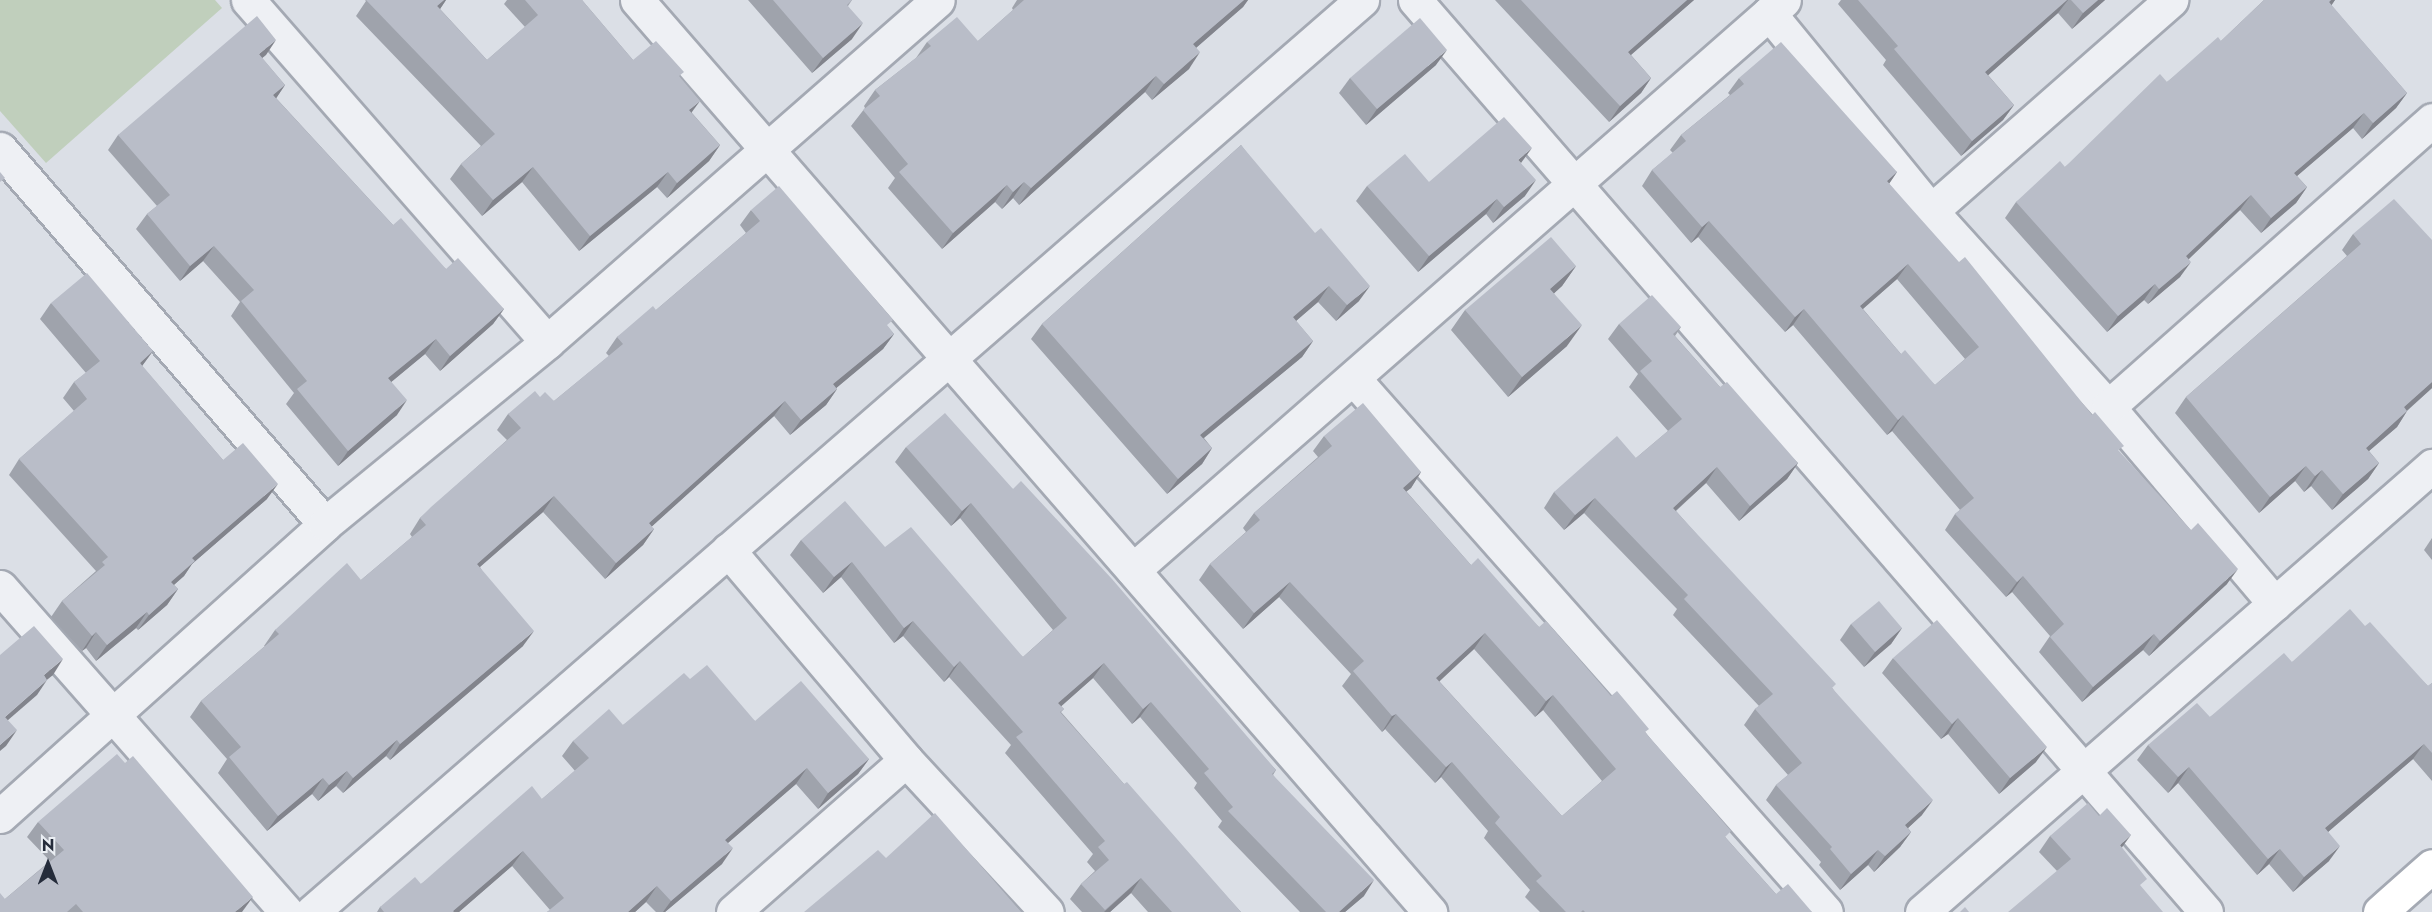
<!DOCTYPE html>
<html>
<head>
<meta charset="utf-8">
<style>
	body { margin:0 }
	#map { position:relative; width:2432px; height:912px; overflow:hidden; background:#dbdfe6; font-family:Jost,sans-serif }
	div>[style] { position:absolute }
	.green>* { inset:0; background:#c0cfbc }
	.roads { filter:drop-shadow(2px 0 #a4a9b3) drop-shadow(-2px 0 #a4a9b3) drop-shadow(0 2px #a4a9b3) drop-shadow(0 -2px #a4a9b3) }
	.street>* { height:33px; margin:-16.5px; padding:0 16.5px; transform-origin:16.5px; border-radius:16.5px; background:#eef0f4 }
	.secondary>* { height:33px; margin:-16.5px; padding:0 16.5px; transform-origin:16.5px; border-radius:16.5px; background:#fff }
	.wall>* { inset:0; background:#9fa3ac }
	.shaded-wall>* { inset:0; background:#82848c }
	.building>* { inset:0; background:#b9bdc8 }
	span { translate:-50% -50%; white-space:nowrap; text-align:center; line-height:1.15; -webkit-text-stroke:4.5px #eaeef3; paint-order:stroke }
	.north { position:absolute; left:18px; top:834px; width:60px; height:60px; -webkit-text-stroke:4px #eaeef3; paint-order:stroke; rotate:0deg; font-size:16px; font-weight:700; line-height:24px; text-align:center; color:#252c3b }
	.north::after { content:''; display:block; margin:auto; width:21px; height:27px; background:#252c3b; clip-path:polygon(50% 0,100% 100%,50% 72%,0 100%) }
</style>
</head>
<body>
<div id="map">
	<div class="green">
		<i style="clip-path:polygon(0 0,215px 0,222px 8px,46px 163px,0 111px)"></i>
	</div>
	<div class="roads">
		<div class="street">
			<i style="left:248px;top:0;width:454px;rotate:48.8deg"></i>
			<i style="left:637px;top:0;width:1209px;rotate:48.99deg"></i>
			<i style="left:1415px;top:0;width:1207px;rotate:49.06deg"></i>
			<i style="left:1769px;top:13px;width:256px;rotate:50.7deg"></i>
			<i style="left:1931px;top:211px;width:264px;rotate:47.9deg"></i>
			<i style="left:2108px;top:407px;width:258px;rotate:49.7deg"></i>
			<i style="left:0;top:149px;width:496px;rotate:49.1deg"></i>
			<i style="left:1931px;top:211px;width:320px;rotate:-41.3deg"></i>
			<i style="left:1353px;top:378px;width:713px;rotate:48.47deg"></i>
			<i style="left:2108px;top:407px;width:433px;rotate:-41.5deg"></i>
			<i style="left:728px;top:550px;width:275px;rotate:49.7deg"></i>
			<i style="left:906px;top:760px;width:207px;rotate:47.2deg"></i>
			<i style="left:1133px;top:570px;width:865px;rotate:-41.2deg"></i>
			<i style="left:0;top:587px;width:434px;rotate:48.6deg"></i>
			<i style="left:0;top:816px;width:437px;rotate:-41.9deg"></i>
			<i style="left:325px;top:524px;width:287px;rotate:-39.3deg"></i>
			<i style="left:547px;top:342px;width:519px;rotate:-41.18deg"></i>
			<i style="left:312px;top:912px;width:1391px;rotate:-40.98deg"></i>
			<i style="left:733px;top:912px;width:230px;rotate:-41.3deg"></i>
			<i style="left:1922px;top:912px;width:678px;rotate:-41.17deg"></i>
		</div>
		<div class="secondary">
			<i style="left:2380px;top:912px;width:69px;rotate:-41.5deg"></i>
		</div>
	</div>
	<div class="wall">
		<i style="clip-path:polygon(365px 0,446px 0,440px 9px,487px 60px,525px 27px,504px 4px,507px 0,582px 0,633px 60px,680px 78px,692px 113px,720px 145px,709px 161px,667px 198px,657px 187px,579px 251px,522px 182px,482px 216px,450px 179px,461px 164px,481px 146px,356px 16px,366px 1px)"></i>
		<i style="clip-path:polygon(748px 0,852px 0,848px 6px,852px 39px,812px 73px)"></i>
		<i style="clip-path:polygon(1017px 0,1248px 0,1243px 7px,1196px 48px,1189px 69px,1152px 100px,1145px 92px,1019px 205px,1013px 198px,1002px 209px,995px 202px,942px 249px,888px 188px,895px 178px,851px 126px,865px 108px,864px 106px,875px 90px,916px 58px,927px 42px,978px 41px,1013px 10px,1012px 8px)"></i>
		<i style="clip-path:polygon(1495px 0,1694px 0,1631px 55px,1651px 78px,1641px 93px,1609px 122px)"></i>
		<i style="clip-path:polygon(1841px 0,2105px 0,2072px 29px,2058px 13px,1988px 75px,2014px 105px,2003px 120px,1961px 156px,1883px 65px,1886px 60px,1838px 4px)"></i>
		<i style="clip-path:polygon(2264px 0,2335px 0,2331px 5px,2407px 93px,2396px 108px,2362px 139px,2353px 128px,2297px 176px,2307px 187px,2296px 203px,2261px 233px,2240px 210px,2189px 259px,2180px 277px,2148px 304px,2144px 300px,2107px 332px,2005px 218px,2016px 202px,2065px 167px,2167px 82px,2221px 41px)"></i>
		<i style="clip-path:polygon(266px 55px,262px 58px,285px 85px,276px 98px,393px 225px,446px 269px,504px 309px,493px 324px,440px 371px,425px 354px,391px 382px,397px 415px,338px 466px,286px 404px,294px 393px,231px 316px,240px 302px,203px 261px,180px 281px,136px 229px,147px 214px,157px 206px,108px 150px,118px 135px)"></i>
		<i style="clip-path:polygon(1436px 65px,1366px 125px,1339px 93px,1350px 78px)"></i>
		<i style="clip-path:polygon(evenodd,1739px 78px,1897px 172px,1889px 184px,2119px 452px,2227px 584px,2149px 656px,2143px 650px,2082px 702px,2039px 652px,2050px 636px,2012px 592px,2006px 597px,1945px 530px,1955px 514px,1960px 510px,1892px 431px,1887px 435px,1793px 325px,1785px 332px,1698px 237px,1691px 243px,1642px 186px,1652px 170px,1673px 153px,1670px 150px,1681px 135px,1730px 95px,1728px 93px,1739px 78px,1897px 279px,1965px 359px,1935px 385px,1901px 354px,1863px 309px,1897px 279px)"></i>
		<i style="clip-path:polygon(1241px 145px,1359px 301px,1336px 321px,1318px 302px,1296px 321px,1313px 341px,1302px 357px,1204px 438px,1212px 448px,1202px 464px,1167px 494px,1031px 339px,1042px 324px)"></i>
		<i style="clip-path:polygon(1521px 163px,1525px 196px,1493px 223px,1486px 214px,1418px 272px,1356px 201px,1367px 186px,1429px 182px)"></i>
		<i style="clip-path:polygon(751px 210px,888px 327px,894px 334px,883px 349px,836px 388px,837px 389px,826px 405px,790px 435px,774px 416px,651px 527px,654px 529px,643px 545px,605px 579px,543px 512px,480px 567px,523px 646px,390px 760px,386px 756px,343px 793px,336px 786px,318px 801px,312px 794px,267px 831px,218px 773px,227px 759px,190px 717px,201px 701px,265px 646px,264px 646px,275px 630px,361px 580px,412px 537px,410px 534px,420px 518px,507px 440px,497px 430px,508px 414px,540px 397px,554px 401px,609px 356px,606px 353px,617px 337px,656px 310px,746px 233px,740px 225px)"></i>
		<i style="clip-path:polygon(2353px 234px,2432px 240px,2432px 388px,2407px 411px,2397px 427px,2369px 451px,2379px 463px,2368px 479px,2332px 510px,2311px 486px,2304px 492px,2295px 481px,2259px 513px,2175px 413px,2186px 397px,2347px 256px,2342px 250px)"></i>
		<i style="clip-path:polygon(1576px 266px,1562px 286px,1554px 293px,1567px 346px,1508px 397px,1451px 330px,1465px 310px)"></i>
		<i style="clip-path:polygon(51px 303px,153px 351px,142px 366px,223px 460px,267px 499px,192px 564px,184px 576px,174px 585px,178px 589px,167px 605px,138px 630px,136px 628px,96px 661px,86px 648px,82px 651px,51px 617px,62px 601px,96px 571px,9px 475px,19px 459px,74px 411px,63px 398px,74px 382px,86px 373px,40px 319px)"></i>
		<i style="clip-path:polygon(1619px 324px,1681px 327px,1675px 336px,1720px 387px,1798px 463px,1787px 479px,1739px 521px,1706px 483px,1676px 511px,1833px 689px,1922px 815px,1908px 828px,1911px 832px,1900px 847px,1874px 872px,1868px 865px,1840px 890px,1819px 865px,1821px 862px,1766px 800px,1776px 785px,1788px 775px,1744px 725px,1755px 709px,1759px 706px,1673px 615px,1677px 609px,1584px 513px,1564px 530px,1544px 508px,1554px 492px,1636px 458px,1668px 431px,1629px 387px,1638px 374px,1608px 339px)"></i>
		<i style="clip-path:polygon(evenodd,1324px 436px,1421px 472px,1411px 488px,1406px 491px,1471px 565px,1539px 627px,1611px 696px,1646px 733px,1726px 838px,1776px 894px,1812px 912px,1540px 912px,1525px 897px,1530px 890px,1484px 838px,1488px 831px,1441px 777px,1435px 783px,1385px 729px,1382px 732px,1342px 686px,1351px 674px,1279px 597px,1243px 629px,1199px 580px,1210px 564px,1246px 532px,1243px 528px,1254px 513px,1318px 457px,1313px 451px,1324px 436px,1474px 649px,1535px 717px,1543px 710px,1602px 781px,1562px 816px,1439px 681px,1474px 649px)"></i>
		<i style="clip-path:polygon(906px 447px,1013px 489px,1276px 770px,1273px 775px,1364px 896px,1345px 912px,1300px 912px,1218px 827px,1222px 821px,1194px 788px,1197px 783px,1140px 717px,1132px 724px,1093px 678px,1061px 706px,1064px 709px,1061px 712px,1124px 784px,1241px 912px,1148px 912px,1131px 893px,1110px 912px,1082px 912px,1070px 899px,1081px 884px,1095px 871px,1087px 862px,1093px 854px,1005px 753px,1011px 745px,949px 677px,944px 682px,903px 636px,894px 643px,841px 577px,823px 593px,790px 555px,801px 540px,885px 547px,1023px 657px,1053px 630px,960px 518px,951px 526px,895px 462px)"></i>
		<i style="clip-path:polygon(2432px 538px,2432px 560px,2424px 550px)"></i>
		<i style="clip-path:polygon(1851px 624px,1902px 628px,1891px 644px,1864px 667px,1840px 640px)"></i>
		<i style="clip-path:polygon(2365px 626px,2428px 686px,2432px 683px,2432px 781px,2413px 759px,2328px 832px,2329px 861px,2293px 892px,2269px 864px,2257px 875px,2178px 783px,2168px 793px,2137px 760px,2148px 745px,2210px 717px,2292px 662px)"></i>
		<i style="clip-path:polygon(1893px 658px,2036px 762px,1999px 794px,1948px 734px,1941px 739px,1882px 673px)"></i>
		<i style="clip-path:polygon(690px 679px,755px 721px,869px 759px,858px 774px,818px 809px,796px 784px,728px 843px,722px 864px,665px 912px,656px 912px,646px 902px,635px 912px,547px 912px,550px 910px,512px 866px,459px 912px,377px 912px,380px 907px,421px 884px,542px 799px,575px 771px,562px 756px,573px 741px,623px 725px)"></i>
		<i style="clip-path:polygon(2099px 816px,2131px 835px,2057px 871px,2039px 852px,2050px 836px)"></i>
		<i style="clip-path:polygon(38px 822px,242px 912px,0 912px,5px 899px,50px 861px,27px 837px)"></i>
	</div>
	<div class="shaded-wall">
		<i style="clip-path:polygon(444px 0,446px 0,440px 9px,437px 6px)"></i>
		<i style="clip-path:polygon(1244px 0,1248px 0,1243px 7px,1182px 60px,1193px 44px)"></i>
		<i style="clip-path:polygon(1687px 0,1694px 0,1617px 67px,1628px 52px)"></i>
		<i style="clip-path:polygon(2067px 0,2068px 0,2058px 13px,1975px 87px,1985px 72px)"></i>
		<i style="clip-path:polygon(2098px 0,2105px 0,2072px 29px,2083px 13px)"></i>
		<i style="clip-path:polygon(2331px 0,2335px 0,2331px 6px,2329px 2px)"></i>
		<i style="clip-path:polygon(863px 23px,852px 39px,812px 73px,823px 58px)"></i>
		<i style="clip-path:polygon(276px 40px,266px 55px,248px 69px,259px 54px)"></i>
		<i style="clip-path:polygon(1447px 50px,1436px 65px,1366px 125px,1377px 109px)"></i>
		<i style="clip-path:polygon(1200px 52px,1189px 69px,1152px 100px,1164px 84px)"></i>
		<i style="clip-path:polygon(1156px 76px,1145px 92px,1019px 205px,1031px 188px)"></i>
		<i style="clip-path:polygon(1651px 78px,1641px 93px,1609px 122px,1620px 106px)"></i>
		<i style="clip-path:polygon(285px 85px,275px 100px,273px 95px)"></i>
		<i style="clip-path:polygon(2407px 93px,2396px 108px,2362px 139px,2373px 123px)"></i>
		<i style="clip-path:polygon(700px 101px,689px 116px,689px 110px)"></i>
		<i style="clip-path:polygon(2014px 105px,2003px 120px,1961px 156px,1972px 141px)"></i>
		<i style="clip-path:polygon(2364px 113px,2353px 128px,2283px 188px,2294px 173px)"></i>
		<i style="clip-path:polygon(720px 145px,709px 161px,667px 198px,677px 183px)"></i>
		<i style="clip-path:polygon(1532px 148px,1521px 163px,1518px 160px)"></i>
		<i style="clip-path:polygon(533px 167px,522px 182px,482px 216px,493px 200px)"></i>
		<i style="clip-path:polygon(668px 172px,657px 187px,579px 251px,590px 236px)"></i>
		<i style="clip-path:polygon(1897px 172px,1886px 188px,1887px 181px)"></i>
		<i style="clip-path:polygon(1536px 180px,1525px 196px,1493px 223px,1504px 207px)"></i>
		<i style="clip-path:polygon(1024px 182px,1013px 198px,1002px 209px,1013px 192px)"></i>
		<i style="clip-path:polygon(1007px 185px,995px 202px,942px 249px,953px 233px)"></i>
		<i style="clip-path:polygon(2307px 187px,2296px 203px,2261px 233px,2271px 218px)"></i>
		<i style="clip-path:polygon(2251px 195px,2240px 210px,2175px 272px,2186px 256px)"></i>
		<i style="clip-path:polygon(1497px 199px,1486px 214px,1418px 272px,1429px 256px)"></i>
		<i style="clip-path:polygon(1709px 221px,1698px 237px,1691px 243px,1702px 227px)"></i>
		<i style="clip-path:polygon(214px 246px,203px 261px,180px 281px,190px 266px)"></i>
		<i style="clip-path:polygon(2191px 262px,2180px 277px,2148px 304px,2159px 289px)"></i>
		<i style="clip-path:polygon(1908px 264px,1897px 279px,1849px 321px,1860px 306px)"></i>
		<i style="clip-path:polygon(1576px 266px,1562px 286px,1536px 310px,1550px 289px)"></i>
		<i style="clip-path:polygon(2155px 284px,2144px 300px,2107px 332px,2118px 316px)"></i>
		<i style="clip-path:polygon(1329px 286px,1318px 302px,1282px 333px,1293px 317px)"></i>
		<i style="clip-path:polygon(1370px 286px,1359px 301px,1336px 321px,1347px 305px)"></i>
		<i style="clip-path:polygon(504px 309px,493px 324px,440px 371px,450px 356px)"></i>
		<i style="clip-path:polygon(1804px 309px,1793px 325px,1785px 332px,1795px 317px)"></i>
		<i style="clip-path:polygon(1582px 325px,1567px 346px,1508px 397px,1522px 377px)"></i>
		<i style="clip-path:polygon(894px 334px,883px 349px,822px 400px,833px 384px)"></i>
		<i style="clip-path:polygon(436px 339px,425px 354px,378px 393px,388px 378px)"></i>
		<i style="clip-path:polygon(1313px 341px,1302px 357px,1189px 450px,1200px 435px)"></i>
		<i style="clip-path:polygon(153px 351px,142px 366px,140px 363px)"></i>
		<i style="clip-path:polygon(2432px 382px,2432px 388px,2393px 423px,2404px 407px)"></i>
		<i style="clip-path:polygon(837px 389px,826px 405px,790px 435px,801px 420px)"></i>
		<i style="clip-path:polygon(407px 400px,397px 415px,338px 466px,348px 451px)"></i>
		<i style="clip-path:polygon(785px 401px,774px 416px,638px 539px,649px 523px)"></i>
		<i style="clip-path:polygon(2407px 411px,2397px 427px,2355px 463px,2366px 448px)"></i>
		<i style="clip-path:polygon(1903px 415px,1892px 431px,1887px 435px,1898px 420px)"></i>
		<i style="clip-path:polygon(1212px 448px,1202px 464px,1167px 494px,1178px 479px)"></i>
		<i style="clip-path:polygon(1798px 463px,1787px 479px,1739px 521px,1750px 506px)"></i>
		<i style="clip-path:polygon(2379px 463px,2368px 479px,2332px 510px,2343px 494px)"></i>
		<i style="clip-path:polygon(2306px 466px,2295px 481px,2259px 513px,2270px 497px)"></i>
		<i style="clip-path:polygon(1717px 467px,1706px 483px,1662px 523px,1673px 508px)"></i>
		<i style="clip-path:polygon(2322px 470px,2311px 486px,2304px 492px,2315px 476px)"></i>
		<i style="clip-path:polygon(1421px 472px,1411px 488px,1392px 503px,1403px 488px)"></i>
		<i style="clip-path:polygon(278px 484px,267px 499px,192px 564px,184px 576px,160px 597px,171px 582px,192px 558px)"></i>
		<i style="clip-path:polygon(554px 496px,543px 512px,466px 579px,477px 564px)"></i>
		<i style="clip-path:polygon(1595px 498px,1584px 513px,1564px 530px,1575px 515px)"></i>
		<i style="clip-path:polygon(971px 503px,960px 518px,951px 526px,962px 511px)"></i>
		<i style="clip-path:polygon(654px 529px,643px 545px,605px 579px,616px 563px)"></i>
		<i style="clip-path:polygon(852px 562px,841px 577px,823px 593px,834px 577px)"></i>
		<i style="clip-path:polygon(2238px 569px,2227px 584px,2149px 656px,2160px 641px)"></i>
		<i style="clip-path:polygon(2023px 576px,2012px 592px,2006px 597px,2017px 582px)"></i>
		<i style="clip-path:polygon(1290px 582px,1279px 597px,1243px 629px,1254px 613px)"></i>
		<i style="clip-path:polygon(178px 589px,167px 605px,138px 630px,149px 615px)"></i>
		<i style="clip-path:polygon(147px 612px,136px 628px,96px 661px,107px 645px)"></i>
		<i style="clip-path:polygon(913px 621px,903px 636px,894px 643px,904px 628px)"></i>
		<i style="clip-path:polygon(1902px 628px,1891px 644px,1864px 667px,1875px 652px)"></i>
		<i style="clip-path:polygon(534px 631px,523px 646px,390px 760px,400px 744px)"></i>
		<i style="clip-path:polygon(96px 632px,86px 648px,82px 651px,92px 636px)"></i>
		<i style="clip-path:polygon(1485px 633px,1474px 649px,1426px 694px,1436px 678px)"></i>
		<i style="clip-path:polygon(2154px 634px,2143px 650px,2082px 702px,2093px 687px)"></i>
		<i style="clip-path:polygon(63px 659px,53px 675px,33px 691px,44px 675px)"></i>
		<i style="clip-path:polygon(960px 661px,949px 677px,944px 682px,954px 667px)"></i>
		<i style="clip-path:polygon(1104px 663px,1093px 678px,1048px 718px,1058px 703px)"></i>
		<i style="clip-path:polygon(47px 680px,37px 695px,0 727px,5px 717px)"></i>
		<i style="clip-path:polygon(1553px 695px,1543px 710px,1535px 717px,1546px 701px)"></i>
		<i style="clip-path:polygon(1151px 702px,1140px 717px,1132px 724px,1143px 709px)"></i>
		<i style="clip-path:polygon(1396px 714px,1385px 729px,1382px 732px,1392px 716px)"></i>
		<i style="clip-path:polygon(1958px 718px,1948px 734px,1941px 739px,1952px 724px)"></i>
		<i style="clip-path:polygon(17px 730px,6px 746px,0 751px,0 745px)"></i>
		<i style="clip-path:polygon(397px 740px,386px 756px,343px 793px,353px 778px)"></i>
		<i style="clip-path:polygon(2424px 744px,2413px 759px,2314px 844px,2325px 828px)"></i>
		<i style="clip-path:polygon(2047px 747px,2036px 762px,1999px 794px,2010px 778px)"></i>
		<i style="clip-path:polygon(869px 759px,858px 774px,818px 809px,828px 793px)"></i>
		<i style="clip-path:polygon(1452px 762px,1441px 777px,1435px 783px,1446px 767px)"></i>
		<i style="clip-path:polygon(2189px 767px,2178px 783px,2168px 793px,2178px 777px)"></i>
		<i style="clip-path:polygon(807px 768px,796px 784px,714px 855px,725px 840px)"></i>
		<i style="clip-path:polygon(347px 771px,336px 786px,318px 801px,329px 785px)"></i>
		<i style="clip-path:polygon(323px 778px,312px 794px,267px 831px,278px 816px)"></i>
		<i style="clip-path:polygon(1933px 800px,1922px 815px,1894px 841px,1905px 825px)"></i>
		<i style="clip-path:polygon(1911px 832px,1900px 847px,1874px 872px,1885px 856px)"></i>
		<i style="clip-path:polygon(2131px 835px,2120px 850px,2120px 845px)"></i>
		<i style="clip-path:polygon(2340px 846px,2329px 861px,2293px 892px,2304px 877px)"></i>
		<i style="clip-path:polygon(733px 848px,722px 864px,665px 912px,663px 912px,671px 901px)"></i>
		<i style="clip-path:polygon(2280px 849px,2269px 864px,2257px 875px,2268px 859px)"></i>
		<i style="clip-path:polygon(1878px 850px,1868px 865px,1840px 890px,1851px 874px)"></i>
		<i style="clip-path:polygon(523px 851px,512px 866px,459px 912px,452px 912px)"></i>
		<i style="clip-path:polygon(1141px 878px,1131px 893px,1110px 912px,1104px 912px)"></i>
		<i style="clip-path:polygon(1374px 880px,1364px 896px,1345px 912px,1339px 912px)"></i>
		<i style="clip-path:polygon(657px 886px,646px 902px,635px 912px,628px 912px)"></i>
		<i style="clip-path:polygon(253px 897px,242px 912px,235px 912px)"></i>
	</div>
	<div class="building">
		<i style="clip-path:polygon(366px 0,444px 0,437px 6px,487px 60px,538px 15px,525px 0,582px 0,633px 60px,656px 41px,684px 72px,679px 76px,700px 101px,689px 110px,720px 145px,677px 183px,668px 172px,590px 236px,533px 167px,493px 200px,461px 164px,495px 134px)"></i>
		<i style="clip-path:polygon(773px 0,852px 0,847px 5px,863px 23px,823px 58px)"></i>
		<i style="clip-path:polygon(1024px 0,1244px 0,1193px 44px,1200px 52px,1164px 84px,1156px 76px,1031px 188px,1024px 182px,1013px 192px,1007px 185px,953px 233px,899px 172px,908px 164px,863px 110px,880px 96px,875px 90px,931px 46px,927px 42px,957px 17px,978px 41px)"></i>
		<i style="clip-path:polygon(1521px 0,1687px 0,1628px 52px,1651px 78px,1620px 106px)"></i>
		<i style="clip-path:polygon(1858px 0,2067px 0,1985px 72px,2014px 105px,1972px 141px,1894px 49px,1898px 46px)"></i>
		<i style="clip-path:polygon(2071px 0,2098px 0,2083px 13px)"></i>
		<i style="clip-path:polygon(2264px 0,2331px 0,2329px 2px,2407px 93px,2373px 123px,2364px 113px,2294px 173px,2307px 187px,2271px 218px,2251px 195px,2186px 256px,2191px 262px,2159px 289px,2155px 284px,2118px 316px,2016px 202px,2060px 161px,2065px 167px,2160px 74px,2167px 82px,2218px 37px,2221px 41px)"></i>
		<i style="clip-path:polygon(257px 16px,276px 40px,259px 54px,285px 85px,273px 95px,393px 225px,401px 218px,446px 269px,458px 258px,504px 309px,450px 356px,436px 339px,388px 378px,407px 400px,348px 451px,297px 389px,307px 381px,241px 301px,254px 290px,214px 246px,190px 266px,147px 214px,170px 195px,118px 135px)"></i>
		<i style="clip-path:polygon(1420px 18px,1447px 50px,1377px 109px,1350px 78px)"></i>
		<i style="clip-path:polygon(evenodd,1781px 42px,1897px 172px,1887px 181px,1959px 262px,1965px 257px,2092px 415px,2095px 412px,2124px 446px,2118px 450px,2191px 530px,2198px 523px,2238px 569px,2160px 641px,2154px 634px,2093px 687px,2050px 637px,2064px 624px,2023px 576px,2017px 582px,1955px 514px,1974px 498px,1903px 415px,1898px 420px,1804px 309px,1795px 317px,1709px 221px,1702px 227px,1652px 170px,1686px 141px,1681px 135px,1744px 84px,1739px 78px,1781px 42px,1908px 264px,1979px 347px,1935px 385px,1905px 350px,1901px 354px,1860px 306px,1908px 264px)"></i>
		<i style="clip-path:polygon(1504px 117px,1532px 148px,1518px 160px,1536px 180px,1504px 207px,1497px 199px,1429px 256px,1367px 186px,1405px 154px,1429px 182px)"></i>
		<i style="clip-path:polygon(1241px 145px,1315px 233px,1321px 228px,1370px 286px,1347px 305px,1329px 286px,1293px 317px,1313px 341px,1200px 435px,1212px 448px,1178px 479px,1042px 324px)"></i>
		<i style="clip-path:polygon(0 172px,5px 178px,0 182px)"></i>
		<i style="clip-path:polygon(779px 186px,893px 320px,887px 325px,894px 334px,833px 384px,837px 389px,801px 420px,785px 401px,649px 523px,654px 529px,616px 563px,554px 496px,477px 564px,534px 631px,400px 744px,397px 740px,353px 778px,347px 771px,329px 785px,323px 778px,278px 816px,229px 757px,241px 747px,201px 701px,279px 634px,275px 630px,347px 563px,361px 580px,426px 525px,420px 518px,431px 507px,521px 428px,508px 414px,535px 391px,540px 397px,545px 392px,554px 401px,623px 344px,617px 337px,653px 306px,656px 310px,760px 221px,751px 210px)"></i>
		<i style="clip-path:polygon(2394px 199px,2432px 240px,2432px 382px,2404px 407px,2407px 411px,2366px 448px,2379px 463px,2343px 494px,2322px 470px,2315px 476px,2306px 466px,2270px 497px,2186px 397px,2361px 244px,2353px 234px)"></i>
		<i style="clip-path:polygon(1551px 237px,1576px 266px,1550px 289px,1582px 325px,1522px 377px,1465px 310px)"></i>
		<i style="clip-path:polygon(87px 273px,153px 351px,140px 363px,223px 460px,243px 443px,278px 484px,192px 558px,195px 561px,171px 582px,178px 589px,149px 615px,147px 612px,107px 645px,96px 632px,92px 636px,62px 601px,105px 565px,102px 562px,108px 557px,19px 459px,87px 399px,74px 382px,100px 361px,51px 303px)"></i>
		<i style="clip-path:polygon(1652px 295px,1681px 327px,1673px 334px,1720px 387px,1727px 382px,1798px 463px,1750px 506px,1717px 467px,1673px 508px,1836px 684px,1832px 688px,1933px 800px,1905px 825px,1911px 832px,1885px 856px,1878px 850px,1851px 874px,1830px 849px,1832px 847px,1776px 785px,1802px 763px,1755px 709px,1773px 694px,1684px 599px,1688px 595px,1595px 498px,1575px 515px,1554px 492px,1617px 436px,1636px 458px,1682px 419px,1640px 371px,1652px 361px,1619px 324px)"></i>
		<i style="clip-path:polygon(evenodd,1363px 403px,1421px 472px,1403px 488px,1471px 565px,1478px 558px,1539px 627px,1546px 621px,1611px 696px,1617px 691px,1649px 729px,1645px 732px,1731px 831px,1725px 837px,1776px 894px,1788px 884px,1812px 912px,1585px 912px,1583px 910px,1581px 912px,1566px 912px,1536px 881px,1542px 876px,1495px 823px,1500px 817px,1452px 762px,1446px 767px,1396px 714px,1392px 716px,1353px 671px,1364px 661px,1290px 582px,1254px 613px,1210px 564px,1260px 520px,1254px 513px,1332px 446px,1324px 436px,1363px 403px,1485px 633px,1546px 701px,1553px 695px,1616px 769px,1562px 816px,1436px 678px,1485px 633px)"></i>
		<i style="clip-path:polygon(945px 413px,1013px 489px,1021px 481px,1112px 579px,1276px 770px,1272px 774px,1374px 880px,1339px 912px,1326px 912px,1228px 811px,1233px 807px,1204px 773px,1209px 769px,1151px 702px,1143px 709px,1104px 663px,1058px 703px,1064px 709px,1060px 712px,1124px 784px,1127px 782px,1241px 912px,1172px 912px,1141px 878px,1105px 910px,1081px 884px,1109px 860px,1098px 847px,1105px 841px,1016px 737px,1023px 732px,960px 661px,954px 667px,913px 621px,904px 628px,852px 562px,834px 577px,801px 540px,845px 501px,885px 547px,911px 527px,1023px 657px,1067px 618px,971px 503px,962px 511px,906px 447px)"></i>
		<i style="clip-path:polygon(1879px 601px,1902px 628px,1875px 652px,1851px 624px)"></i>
		<i style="clip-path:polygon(2350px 609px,2365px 626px,2370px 622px,2428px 686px,2432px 683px,2432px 753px,2424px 744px,2325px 828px,2340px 846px,2304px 877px,2280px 849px,2268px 859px,2189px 767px,2178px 777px,2148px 745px,2197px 703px,2210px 717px,2284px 653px,2292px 662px)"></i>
		<i style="clip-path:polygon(1937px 620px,2047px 747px,2010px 778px,1958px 718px,1952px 724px,1893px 658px)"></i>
		<i style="clip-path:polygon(34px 626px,63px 659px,44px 675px,47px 680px,5px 717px,17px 730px,0 745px,0 655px)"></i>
		<i style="clip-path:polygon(707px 665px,755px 721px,801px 681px,869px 759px,828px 793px,807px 768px,725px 840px,733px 848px,671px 901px,657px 886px,628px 912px,547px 912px,564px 898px,523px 851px,453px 911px,454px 912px,384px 912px,380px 907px,415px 877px,421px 884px,532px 786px,542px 799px,589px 758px,573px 741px,609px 709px,623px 725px,684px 673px,690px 679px)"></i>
		<i style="clip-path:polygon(117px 754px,125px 763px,133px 756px,253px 897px,235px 912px,83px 912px,76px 904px,67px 912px,0 912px,0 893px,5px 899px,64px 850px,38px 822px)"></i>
		<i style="clip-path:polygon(2088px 803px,2099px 816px,2107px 808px,2131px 835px,2120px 845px,2147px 879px,2140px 885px,2163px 912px,2008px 912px,2071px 859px,2050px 836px)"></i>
		<i style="clip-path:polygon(935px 813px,1021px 912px,804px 912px,878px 850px,886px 858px)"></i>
		<i style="clip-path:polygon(1965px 907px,1969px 912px,1960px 912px)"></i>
	</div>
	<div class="north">N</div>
</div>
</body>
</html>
